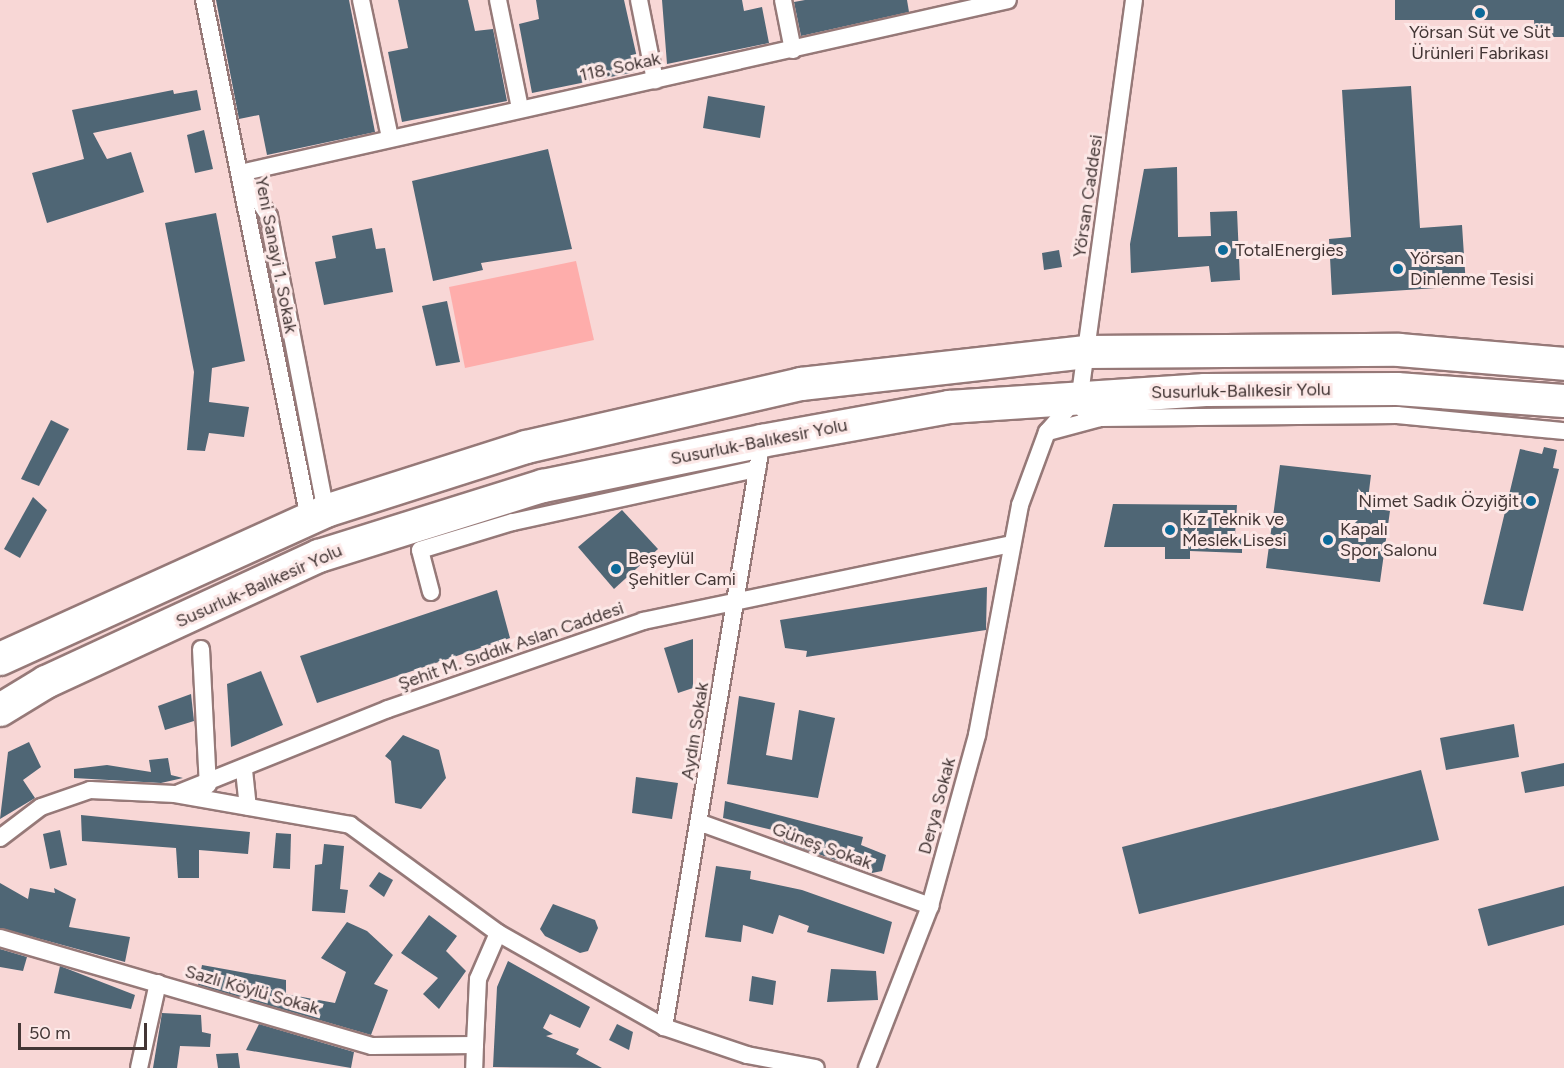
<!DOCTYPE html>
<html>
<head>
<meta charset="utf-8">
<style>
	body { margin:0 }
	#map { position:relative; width:1564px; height:1068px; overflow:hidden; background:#f8d7d6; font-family:Figtree,sans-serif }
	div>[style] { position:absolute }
	.green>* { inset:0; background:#feadab }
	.building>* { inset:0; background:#4f6675 }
	.roads { filter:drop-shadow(2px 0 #967978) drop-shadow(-2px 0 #967978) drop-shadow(0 2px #967978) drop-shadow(0 -2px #967978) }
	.street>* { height:16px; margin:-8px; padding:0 8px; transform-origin:8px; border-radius:8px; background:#fff }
	.highway>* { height:32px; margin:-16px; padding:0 16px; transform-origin:16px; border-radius:16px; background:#fff }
	.dots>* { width:16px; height:16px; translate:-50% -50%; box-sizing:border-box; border:3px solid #fce8e7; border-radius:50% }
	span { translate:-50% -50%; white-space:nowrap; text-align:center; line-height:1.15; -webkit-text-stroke:6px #fce8e7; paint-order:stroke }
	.poi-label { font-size:18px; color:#433635 }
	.left { translate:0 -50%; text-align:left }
	.right { translate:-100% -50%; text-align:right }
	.street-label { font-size:18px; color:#433635 }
	.scale { position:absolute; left:18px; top:1023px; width:129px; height:27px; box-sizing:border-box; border:3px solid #433635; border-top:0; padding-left:8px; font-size:18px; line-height:21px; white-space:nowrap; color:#433635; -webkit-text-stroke:4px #fce8e7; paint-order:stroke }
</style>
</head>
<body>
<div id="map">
	<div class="green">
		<i style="clip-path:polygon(576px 261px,594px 340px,465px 368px,449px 287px)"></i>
	</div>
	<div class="building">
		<i style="clip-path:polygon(216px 0,349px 0,375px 132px,267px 155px,259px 115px,239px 119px)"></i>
		<i style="clip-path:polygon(398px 0,468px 0,475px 31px,493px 29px,507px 101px,402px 122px,388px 52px,408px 48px)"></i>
		<i style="clip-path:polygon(536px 0,624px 0,640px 71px,532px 93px,519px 24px,539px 19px)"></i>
		<i style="clip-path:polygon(662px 0,742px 0,744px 11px,762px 7px,769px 43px,667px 64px)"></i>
		<i style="clip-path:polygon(805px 0,907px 0,909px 12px,801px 36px,794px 2px)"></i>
		<i style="clip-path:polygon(1395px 0,1564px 0,1564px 37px,1535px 37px,1534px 20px,1395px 20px)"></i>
		<i style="clip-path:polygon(1411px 86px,1420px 228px,1462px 225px,1466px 286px,1332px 295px,1329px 239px,1351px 237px,1342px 90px)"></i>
		<i style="clip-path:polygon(173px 90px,174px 94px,197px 90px,201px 110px,93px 133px,107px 159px,131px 152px,144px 192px,47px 223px,32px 173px,84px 159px,72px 110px)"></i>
		<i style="clip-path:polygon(708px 96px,765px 106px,760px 138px,703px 128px)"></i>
		<i style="clip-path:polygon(204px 130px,213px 169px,195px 173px,187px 135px)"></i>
		<i style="clip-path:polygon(548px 149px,572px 249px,481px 263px,483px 270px,433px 281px,412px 181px)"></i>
		<i style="clip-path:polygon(1177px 167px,1178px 237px,1211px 236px,1210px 212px,1237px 211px,1240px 280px,1211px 282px,1209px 266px,1131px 273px,1130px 244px,1144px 169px)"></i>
		<i style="clip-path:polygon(216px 213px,245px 361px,212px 368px,209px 402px,249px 407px,244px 437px,209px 433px,205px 451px,187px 450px,194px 372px,165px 223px)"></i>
		<i style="clip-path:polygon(372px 228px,376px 249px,385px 248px,393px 292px,324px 305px,315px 262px,336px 258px,332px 236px)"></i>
		<i style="clip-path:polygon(1059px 250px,1062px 267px,1044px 270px,1042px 253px)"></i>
		<i style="clip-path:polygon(447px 301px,460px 362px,436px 366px,422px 306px)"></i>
		<i style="clip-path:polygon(51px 420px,69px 429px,39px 486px,21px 479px)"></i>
		<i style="clip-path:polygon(1544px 447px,1557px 450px,1553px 468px,1559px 469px,1523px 611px,1483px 604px,1520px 449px,1542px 454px)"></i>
		<i style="clip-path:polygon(1280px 465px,1371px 475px,1367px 507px,1390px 511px,1380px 582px,1266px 568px)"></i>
		<i style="clip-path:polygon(33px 497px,47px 510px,20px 558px,4px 549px)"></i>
		<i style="clip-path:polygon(1113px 504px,1237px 505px,1235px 535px,1242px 535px,1242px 553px,1190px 551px,1190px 559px,1165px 559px,1165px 547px,1104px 547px)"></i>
		<i style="clip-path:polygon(622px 510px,658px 549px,614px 589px,578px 547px)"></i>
		<i style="clip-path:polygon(987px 587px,986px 630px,806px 657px,807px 651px,785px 648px,780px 620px)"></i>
		<i style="clip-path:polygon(497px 590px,510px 638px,317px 703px,300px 656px)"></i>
		<i style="clip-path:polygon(693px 639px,693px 688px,678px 693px,664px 648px)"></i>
		<i style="clip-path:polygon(261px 671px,283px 725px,231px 747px,227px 684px)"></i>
		<i style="clip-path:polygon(191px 694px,194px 721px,165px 730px,158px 706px)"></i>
		<i style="clip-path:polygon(739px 696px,775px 703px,766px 755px,792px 760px,799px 710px,835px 718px,818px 798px,727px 784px)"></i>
		<i style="clip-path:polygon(1514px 724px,1519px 757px,1446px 770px,1440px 738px)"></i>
		<i style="clip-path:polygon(403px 735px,439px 750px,446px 778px,421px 809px,395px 803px,391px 761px,385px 756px)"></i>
		<i style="clip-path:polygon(29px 742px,41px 767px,23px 780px,35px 798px,0 819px,8px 752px)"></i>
		<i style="clip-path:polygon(168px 758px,171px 775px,183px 778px,161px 783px,74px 778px,74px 769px,107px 765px,151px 772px,149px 760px)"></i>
		<i style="clip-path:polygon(1564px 763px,1564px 786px,1525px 793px,1521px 772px)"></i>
		<i style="clip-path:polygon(1421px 770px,1439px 840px,1139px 914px,1122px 847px)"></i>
		<i style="clip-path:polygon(636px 777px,678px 783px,672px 819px,632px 813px)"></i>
		<i style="clip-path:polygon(725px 801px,863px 837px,861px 845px,886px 855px,882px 871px,872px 873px,784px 842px,781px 832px,723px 818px)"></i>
		<i style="clip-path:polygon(81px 815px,250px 832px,248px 854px,199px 850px,199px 878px,178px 878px,176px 848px,82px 841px)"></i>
		<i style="clip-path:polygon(60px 830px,67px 865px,50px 869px,43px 834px)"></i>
		<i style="clip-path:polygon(276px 833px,291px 834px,290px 869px,273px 868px)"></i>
		<i style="clip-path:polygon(324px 844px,344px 846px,340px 889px,348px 890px,345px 913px,312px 911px,315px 865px,322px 864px)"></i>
		<i style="clip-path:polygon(716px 866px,751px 871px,750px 879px,802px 890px,892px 922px,884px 954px,807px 932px,809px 926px,779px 915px,773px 934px,743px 925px,741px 942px,705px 937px)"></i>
		<i style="clip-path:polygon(379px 872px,393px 880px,384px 897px,369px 886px)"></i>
		<i style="clip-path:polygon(0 883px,28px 899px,30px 888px,55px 893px,54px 888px,76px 899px,69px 927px,130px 937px,125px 962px,0 928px)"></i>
		<i style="clip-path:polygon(1564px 886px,1564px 925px,1488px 946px,1478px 909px)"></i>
		<i style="clip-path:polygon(553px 904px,595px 920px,598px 928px,588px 951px,580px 953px,545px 936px,540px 929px)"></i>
		<i style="clip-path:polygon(429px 915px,457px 936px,446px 951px,466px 971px,439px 1009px,423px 994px,438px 978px,401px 953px)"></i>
		<i style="clip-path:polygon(347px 922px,367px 931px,393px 955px,374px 984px,388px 990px,371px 1035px,198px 985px,202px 965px,286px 980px,286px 994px,335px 1003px,346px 972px,321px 958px)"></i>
		<i style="clip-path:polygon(0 949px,27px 957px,23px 971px,0 967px)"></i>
		<i style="clip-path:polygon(508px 961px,590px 1007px,580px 1028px,550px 1014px,543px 1028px,553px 1034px,546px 1036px,579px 1049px,576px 1054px,602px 1068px,493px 1067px,497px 987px)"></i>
		<i style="clip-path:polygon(60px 966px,135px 995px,131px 1009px,54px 993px)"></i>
		<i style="clip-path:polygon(831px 969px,876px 971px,878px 1000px,827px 1002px)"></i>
		<i style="clip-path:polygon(752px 976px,776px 981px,773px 1005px,749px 1001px)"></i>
		<i style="clip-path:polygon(162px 1013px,201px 1015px,202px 1032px,211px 1034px,210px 1047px,180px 1046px,177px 1068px,153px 1068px)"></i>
		<i style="clip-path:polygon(259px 1024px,354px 1052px,351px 1068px,246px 1050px)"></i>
		<i style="clip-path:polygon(617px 1024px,633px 1032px,629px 1050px,609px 1040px)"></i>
		<i style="clip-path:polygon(238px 1053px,240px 1068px,218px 1068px,216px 1054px)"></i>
	</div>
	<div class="roads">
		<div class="street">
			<i style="left:204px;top:0;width:529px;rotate:78.54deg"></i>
			<i style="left:361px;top:0;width:141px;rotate:78.1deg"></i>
			<i style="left:498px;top:0;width:110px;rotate:78.5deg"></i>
			<i style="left:639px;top:0;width:82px;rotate:78.7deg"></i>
			<i style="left:783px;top:0;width:51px;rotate:78.7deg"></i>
			<i style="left:1134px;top:0;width:400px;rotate:97.8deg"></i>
			<i style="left:1080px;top:396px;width:15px;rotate:74deg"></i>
			<i style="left:1084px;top:410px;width:18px;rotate:27deg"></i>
			<i style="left:1100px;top:418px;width:297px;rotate:-0.6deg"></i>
			<i style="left:1397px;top:415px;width:168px;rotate:5.5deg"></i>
			<i style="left:240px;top:173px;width:787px;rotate:-12.69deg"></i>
			<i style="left:246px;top:181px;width:42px;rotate:56.7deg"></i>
			<i style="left:269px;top:216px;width:300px;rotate:79.1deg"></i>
			<i style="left:1048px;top:432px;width:54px;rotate:-15.1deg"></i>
			<i style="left:431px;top:592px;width:43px;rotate:-104.7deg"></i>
			<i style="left:420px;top:550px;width:97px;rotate:-16.8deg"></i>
			<i style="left:513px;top:522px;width:250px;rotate:-12.3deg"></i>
			<i style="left:201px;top:649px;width:136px;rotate:87.1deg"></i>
			<i style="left:244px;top:770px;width:37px;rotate:84deg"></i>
			<i style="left:179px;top:793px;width:225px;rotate:-21.9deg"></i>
			<i style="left:388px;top:709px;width:270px;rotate:-19deg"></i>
			<i style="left:643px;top:621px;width:377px;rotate:-11.8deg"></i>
			<i style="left:701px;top:823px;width:244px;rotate:19.9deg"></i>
			<i style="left:0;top:838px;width:51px;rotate:-37.1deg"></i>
			<i style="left:41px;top:807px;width:52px;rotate:-19.1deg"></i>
			<i style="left:90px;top:790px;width:85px;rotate:2.7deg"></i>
			<i style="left:175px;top:794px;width:178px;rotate:10deg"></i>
			<i style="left:350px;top:825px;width:183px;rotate:36.1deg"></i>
			<i style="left:498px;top:933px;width:191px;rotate:29.5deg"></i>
			<i style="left:664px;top:1027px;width:88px;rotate:18.6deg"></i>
			<i style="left:747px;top:1055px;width:70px;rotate:10.7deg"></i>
			<i style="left:0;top:938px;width:387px;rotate:16.2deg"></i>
			<i style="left:372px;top:1046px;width:103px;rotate:-0.6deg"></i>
			<i style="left:475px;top:1045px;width:23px;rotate:92deg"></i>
			<i style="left:664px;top:1027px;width:594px;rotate:-80.51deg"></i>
			<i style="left:475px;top:1045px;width:66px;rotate:-87.4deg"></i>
			<i style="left:478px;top:979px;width:50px;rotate:-66.5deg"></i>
			<i style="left:139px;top:1068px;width:87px;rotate:-77.4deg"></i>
			<i style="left:867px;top:1068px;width:174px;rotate:-68.7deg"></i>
			<i style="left:930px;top:906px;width:177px;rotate:-74.6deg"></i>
			<i style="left:977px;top:735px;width:234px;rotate:-79.4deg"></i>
			<i style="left:1020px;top:505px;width:78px;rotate:-69.7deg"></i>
			<i style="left:1047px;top:432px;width:44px;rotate:-48.7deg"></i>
		</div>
		<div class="highway">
			<i style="left:0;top:659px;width:358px;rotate:-24.4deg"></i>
			<i style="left:326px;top:511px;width:210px;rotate:-17.7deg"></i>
			<i style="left:526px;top:447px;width:282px;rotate:-12.9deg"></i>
			<i style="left:801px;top:384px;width:287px;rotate:-6.4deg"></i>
			<i style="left:1086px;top:352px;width:313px;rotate:-0.4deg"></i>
			<i style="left:1399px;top:350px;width:166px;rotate:4.8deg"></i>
			<i style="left:0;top:710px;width:54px;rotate:-31.3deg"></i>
			<i style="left:46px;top:682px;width:301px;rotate:-24.8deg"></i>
			<i style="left:319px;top:556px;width:235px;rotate:-17.4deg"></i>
			<i style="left:543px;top:486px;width:224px;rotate:-11.6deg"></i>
			<i style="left:762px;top:441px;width:190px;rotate:-10.3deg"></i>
			<i style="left:949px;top:407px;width:257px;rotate:-3.8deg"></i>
			<i style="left:1205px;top:390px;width:192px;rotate:-0.3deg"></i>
			<i style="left:1397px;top:389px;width:167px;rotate:4.1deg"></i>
		</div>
	</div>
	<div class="dots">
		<i style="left:1480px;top:13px;background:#0d6a99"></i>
		<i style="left:1223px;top:250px;background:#0d6a99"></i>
		<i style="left:1398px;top:269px;background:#0d6a99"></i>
		<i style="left:1531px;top:501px;background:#0d6a99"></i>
		<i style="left:1170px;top:530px;background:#0d6a99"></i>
		<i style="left:1328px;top:540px;background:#0d6a99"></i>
		<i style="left:616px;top:569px;background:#0d6a99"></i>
	</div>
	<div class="poi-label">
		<span style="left:1480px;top:43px">Yörsan Süt ve Süt<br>Ürünleri Fabrikası</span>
		<span class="left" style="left:1235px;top:250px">TotalEnergies</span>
		<span class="left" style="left:1410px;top:269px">Yörsan<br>Dinlenme Tesisi</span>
		<span class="right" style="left:1519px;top:501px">Nimet Sadık Özyiğit</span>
		<span class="left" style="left:1182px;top:530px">Kız Teknik ve<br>Meslek Lisesi</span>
		<span class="left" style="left:1340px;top:540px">Kapalı<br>Spor Salonu</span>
		<span class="left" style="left:628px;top:569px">Beşeylül<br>Şehitler Cami</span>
	</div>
	<div class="street-label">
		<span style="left:620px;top:67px;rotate:-12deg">118. Sokak</span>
		<span style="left:1088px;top:196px;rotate:-82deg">Yörsan Caddesi</span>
		<span style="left:276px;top:255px;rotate:79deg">Yeni Sanayi 1. Sokak</span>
		<span style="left:1241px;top:391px;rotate:-1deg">Susurluk-Balıkesir Yolu</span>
		<span style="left:759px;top:442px;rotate:-11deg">Susurluk-Balıkesir Yolu</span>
		<span style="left:259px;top:586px;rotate:-24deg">Susurluk-Balıkesir Yolu</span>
		<span style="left:511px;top:646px;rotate:-19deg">Şehit M. Sıddık Aslan Caddesi</span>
		<span style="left:695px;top:731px;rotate:-81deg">Aydın Sokak</span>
		<span style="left:937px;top:806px;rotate:-75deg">Derya Sokak</span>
		<span style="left:822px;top:846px;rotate:20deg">Güneş Sokak</span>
		<span style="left:252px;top:990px;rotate:16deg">Sazlı Köylü Sokak</span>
	</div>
	<div class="scale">50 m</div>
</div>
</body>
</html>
